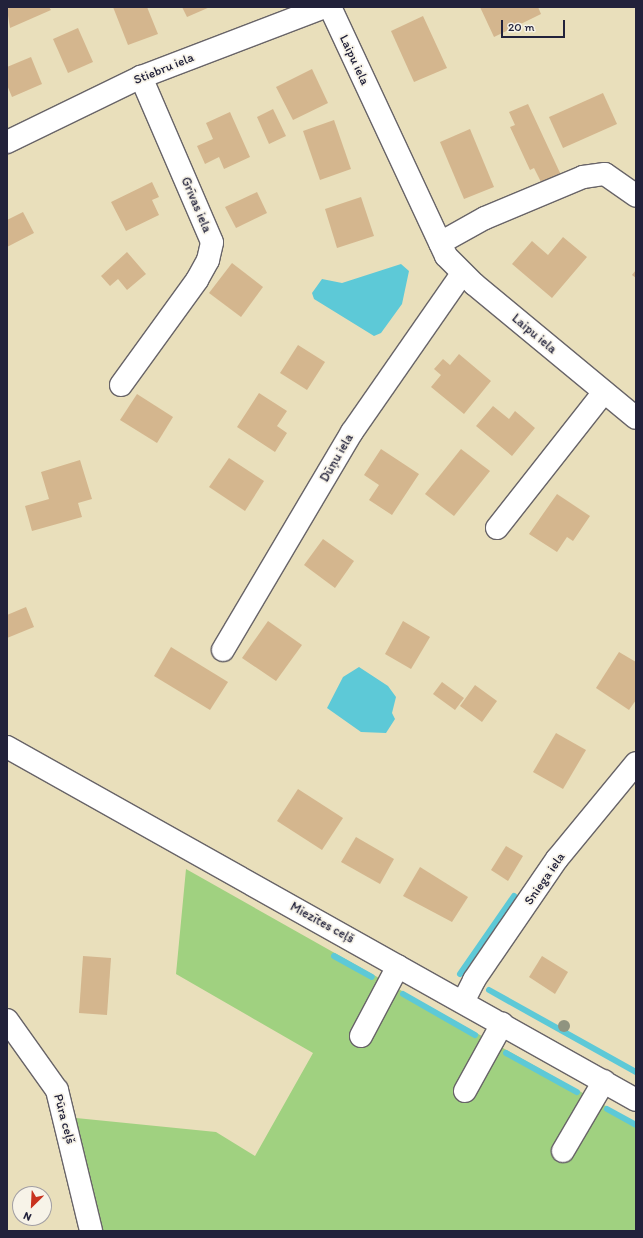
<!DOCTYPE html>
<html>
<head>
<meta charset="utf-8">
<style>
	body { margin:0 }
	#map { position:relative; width:643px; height:1238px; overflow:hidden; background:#e9dfbb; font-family:Itim,sans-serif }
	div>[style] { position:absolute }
	.green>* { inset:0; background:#a0d180 }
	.water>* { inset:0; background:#5dc9d7 }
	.stream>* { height:6px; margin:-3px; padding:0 3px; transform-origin:3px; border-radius:3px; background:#5dc9d7 }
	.building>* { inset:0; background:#d4b68e }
	.roads { filter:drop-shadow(1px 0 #686468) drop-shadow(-1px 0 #686468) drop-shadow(0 1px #686468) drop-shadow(0 -1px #686468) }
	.minor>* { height:22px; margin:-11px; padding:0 11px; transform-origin:11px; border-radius:11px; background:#fff }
	.trees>* { width:12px; height:12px; margin:-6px; border-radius:50%; background:#909480 }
	span { translate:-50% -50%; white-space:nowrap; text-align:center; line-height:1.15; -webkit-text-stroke:3.5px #f7f3e8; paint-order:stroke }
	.street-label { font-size:13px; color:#22223b }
	.frame { position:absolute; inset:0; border:8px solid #22223b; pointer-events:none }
	.north { position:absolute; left:12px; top:1186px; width:40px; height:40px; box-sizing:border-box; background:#f7f3e8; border:1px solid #a29fa3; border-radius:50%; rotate:204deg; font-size:11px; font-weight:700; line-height:16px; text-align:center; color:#22223b }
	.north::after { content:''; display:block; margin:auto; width:14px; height:18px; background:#c8321e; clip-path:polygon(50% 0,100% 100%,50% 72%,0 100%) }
	.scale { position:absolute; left:501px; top:20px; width:64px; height:18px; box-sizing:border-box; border:2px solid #22223b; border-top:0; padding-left:5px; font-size:12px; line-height:14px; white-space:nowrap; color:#22223b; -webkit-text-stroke:3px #f7f3e8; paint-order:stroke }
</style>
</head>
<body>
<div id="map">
	<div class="green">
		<i style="clip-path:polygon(186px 869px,636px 1123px,636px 1231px,102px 1231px,76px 1118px,216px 1132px,255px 1156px,313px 1053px,176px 974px)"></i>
	</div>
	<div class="water">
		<i style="clip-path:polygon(401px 264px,409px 271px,402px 304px,381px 333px,374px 336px,314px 299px,312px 293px,322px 279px,342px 283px)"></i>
		<i style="clip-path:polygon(359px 667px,388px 686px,396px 697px,392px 713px,395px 719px,386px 733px,361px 732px,327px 708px,343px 677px)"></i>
	</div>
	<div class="stream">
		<i style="left:334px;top:956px;width:43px;rotate:28.9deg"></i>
		<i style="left:460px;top:974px;width:95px;rotate:-55.3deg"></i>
		<i style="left:489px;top:990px;width:168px;rotate:29.2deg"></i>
		<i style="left:403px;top:994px;width:83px;rotate:29.7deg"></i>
		<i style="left:506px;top:1053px;width:81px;rotate:28.8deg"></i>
		<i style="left:607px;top:1109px;width:33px;rotate:29deg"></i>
	</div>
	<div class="building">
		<i style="clip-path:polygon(11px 7px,49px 7px,51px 10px,10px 28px,7px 9px)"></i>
		<i style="clip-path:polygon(113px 7px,147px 7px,158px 34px,128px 45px)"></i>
		<i style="clip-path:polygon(182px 7px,210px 7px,187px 17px)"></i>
		<i style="clip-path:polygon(480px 7px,538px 7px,541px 14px,494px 37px)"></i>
		<i style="clip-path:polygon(423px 16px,447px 68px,414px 82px,391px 31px)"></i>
		<i style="clip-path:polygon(78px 28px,93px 62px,68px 73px,53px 39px)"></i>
		<i style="clip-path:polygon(31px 57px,42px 84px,12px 97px,7px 85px,7px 67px)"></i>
		<i style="clip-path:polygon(312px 69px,328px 103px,293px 120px,276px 87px)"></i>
		<i style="clip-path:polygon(603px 93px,617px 124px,563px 148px,549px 117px)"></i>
		<i style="clip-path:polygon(528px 104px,561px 175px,542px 184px,534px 168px,530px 170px,510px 127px,515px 125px,509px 112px)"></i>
		<i style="clip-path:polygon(273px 109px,286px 136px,269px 144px,257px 117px)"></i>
		<i style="clip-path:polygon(230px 112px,250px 157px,224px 169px,219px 157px,205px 164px,197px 146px,213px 139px,206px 123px)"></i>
		<i style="clip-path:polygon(334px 120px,351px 169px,320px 180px,303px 131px)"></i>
		<i style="clip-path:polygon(470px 129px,494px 187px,464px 199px,440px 142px)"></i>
		<i style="clip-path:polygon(152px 182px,159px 197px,152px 200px,159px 215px,126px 231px,111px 202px)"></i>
		<i style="clip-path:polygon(257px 192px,267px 213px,236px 228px,225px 207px)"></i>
		<i style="clip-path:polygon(361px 197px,374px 236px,337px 248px,325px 209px)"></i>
		<i style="clip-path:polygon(23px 212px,34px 233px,7px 247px,7px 220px)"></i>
		<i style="clip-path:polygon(563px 237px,587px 257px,552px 298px,512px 264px,532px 241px,548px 255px)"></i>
		<i style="clip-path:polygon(127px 252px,146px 274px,127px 290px,118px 279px,110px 286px,101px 276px)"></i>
		<i style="clip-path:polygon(232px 263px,263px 287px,241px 317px,209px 293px)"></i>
		<i style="clip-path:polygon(636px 270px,636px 278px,632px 275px)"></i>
		<i style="clip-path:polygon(298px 345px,325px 362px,307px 390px,280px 373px)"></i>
		<i style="clip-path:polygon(459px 354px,491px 381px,464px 414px,431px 387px,441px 375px,434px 369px,443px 359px,450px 365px)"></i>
		<i style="clip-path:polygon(259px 393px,287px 411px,277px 426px,287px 433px,275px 452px,237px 427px)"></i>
		<i style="clip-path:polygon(137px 394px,173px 417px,157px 443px,120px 420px)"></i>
		<i style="clip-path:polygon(493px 406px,509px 419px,515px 411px,535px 428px,512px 456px,476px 426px)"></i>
		<i style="clip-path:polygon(381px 449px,419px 474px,392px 515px,369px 500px,379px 485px,364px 475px)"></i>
		<i style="clip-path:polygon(461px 449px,490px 471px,454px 516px,425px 494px)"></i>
		<i style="clip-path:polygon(229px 458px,264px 481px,245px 511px,209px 487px)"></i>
		<i style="clip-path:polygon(80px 460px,92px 499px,78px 503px,82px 517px,32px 531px,25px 506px,49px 499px,41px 472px)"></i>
		<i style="clip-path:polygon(557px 494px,590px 516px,573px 541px,567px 537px,557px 552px,529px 534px)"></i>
		<i style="clip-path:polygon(323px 539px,354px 561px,335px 588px,304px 565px)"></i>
		<i style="clip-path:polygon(26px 607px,34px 627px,7px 638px,7px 615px)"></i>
		<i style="clip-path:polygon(268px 621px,302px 645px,276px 681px,242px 658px)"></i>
		<i style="clip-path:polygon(403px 621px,430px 637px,411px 669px,385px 654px)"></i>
		<i style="clip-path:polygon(171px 647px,228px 682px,210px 710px,154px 676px)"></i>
		<i style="clip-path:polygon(619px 652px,636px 662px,636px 700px,629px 710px,596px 688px)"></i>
		<i style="clip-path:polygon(442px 682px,464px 698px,455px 710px,433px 694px)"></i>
		<i style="clip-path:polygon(475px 685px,497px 701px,482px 722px,460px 706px)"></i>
		<i style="clip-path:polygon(556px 733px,586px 750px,563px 789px,533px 772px)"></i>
		<i style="clip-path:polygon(298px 789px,343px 818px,322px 850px,277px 821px)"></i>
		<i style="clip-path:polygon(356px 837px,394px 859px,380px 884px,341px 862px)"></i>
		<i style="clip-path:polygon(506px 846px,523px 856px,508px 881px,491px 870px)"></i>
		<i style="clip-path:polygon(420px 867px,468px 897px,452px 922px,403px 896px)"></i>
		<i style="clip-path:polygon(83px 956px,111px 958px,107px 1015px,79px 1013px)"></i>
		<i style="clip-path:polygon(542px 956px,568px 972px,555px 994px,529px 977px)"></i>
	</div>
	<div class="roads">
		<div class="minor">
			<i style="left:330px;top:7px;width:275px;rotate:65deg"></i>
			<i style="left:446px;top:256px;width:40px;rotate:45deg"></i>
			<i style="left:474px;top:284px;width:210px;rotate:39.6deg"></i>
			<i style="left:7px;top:142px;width:149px;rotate:-25.9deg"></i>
			<i style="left:141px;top:77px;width:196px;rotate:-20.9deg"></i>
			<i style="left:440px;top:243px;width:51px;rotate:-29.1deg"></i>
			<i style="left:485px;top:218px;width:106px;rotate:-22.7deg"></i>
			<i style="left:583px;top:177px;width:22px;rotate:-8deg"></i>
			<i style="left:605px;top:174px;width:38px;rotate:35deg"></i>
			<i style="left:121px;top:385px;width:130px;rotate:-54.1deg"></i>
			<i style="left:197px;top:280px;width:23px;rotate:-61deg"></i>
			<i style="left:208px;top:260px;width:18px;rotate:-77deg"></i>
			<i style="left:212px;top:242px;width:180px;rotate:-113.3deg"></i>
			<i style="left:497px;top:528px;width:173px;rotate:-51.8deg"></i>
			<i style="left:223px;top:650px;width:253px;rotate:-59.4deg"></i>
			<i style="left:352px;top:432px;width:193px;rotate:-55.2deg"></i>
			<i style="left:7px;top:747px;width:721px;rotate:29.3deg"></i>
			<i style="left:463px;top:1002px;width:25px;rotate:-63deg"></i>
			<i style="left:474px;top:980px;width:147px;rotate:-55.6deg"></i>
			<i style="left:557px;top:859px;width:124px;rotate:-50.5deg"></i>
			<i style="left:7px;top:1020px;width:86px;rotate:54.5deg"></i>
			<i style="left:57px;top:1090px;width:145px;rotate:76.4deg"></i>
			<i style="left:361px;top:1036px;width:79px;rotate:-62.1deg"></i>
			<i style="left:465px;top:1091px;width:77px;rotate:-61.1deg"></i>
			<i style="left:563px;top:1151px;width:81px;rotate:-59.6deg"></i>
		</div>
	</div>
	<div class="trees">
		<i style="left:564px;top:1026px"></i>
	</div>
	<div class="street-label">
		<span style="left:354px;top:60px;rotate:65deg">Laipu iela</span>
		<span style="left:164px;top:69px;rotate:-22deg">Stiebru iela</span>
		<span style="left:196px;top:205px;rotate:67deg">Grīvas iela</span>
		<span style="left:534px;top:334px;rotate:40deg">Laipu iela</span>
		<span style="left:337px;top:458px;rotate:-60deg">Dūņu iela</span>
		<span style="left:545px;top:879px;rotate:-55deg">Sniega iela</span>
		<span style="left:322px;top:923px;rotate:29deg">Miezītes ceļš</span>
		<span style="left:64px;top:1119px;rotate:75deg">Pūra ceļš</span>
	</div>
	<div class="frame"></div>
	<div class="north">N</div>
	<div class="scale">20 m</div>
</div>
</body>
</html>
